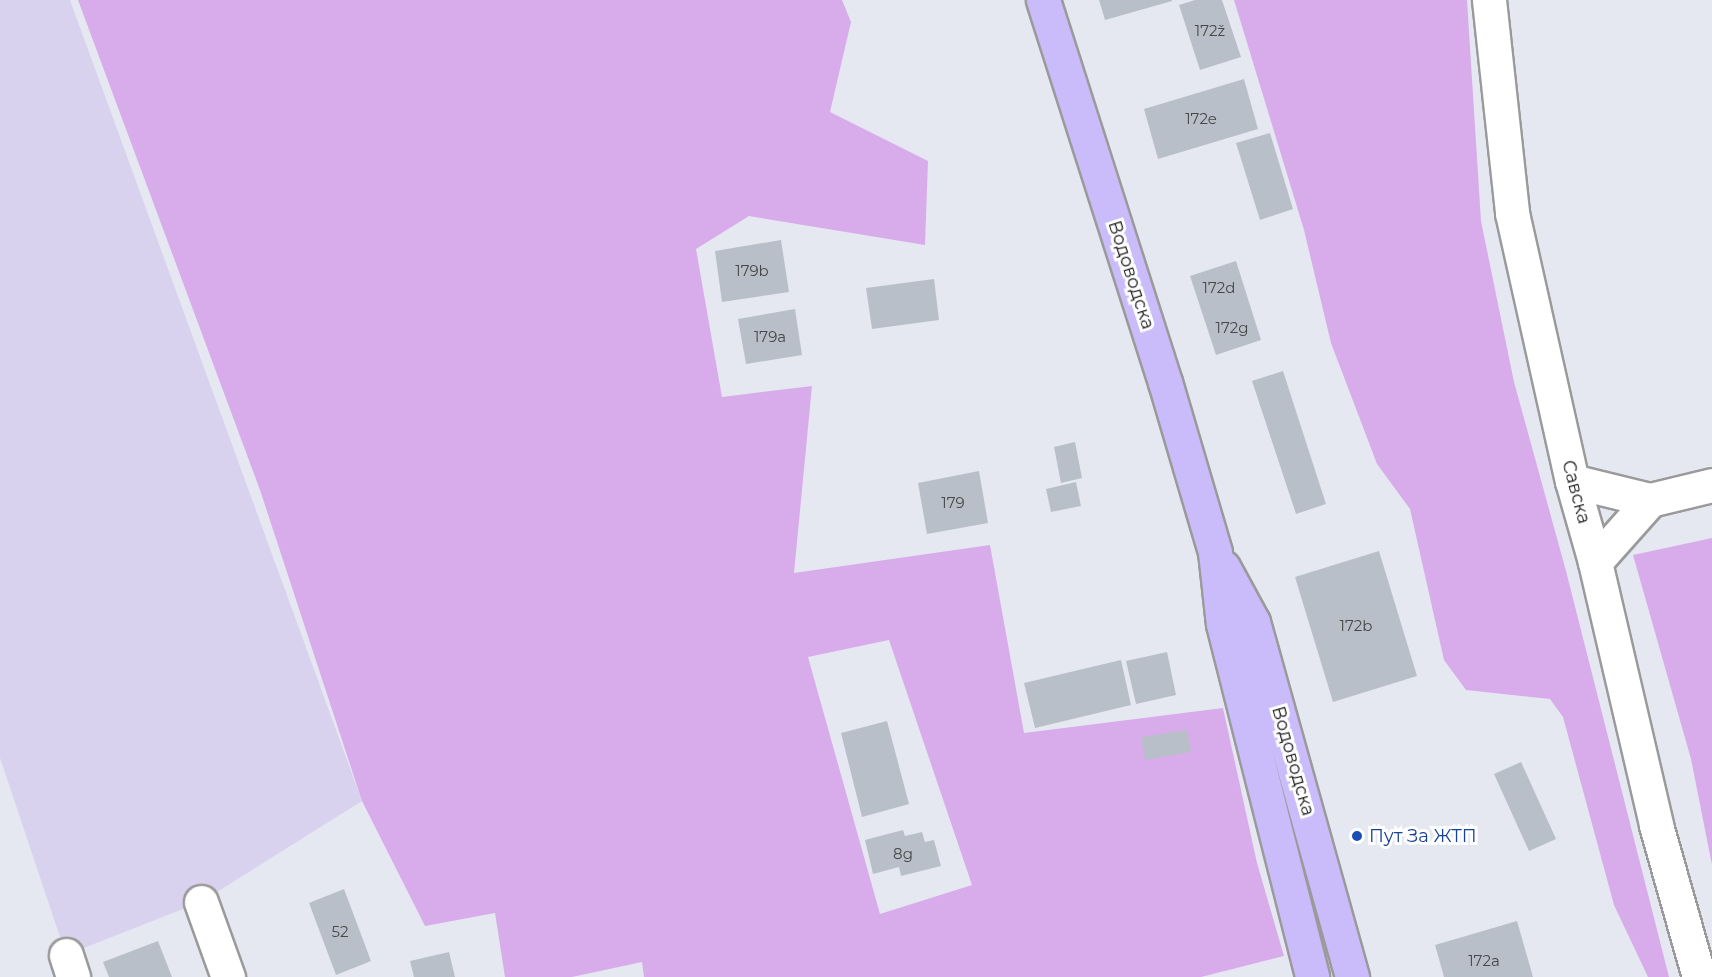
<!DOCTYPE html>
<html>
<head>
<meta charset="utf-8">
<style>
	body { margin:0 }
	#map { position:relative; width:1712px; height:977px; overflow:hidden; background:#e6e8f1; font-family:Montserrat,sans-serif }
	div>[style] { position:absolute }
	.farmland>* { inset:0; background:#d9d2ef }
	.grass>* { inset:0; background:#d8aceb }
	.building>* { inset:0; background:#b9bfc8 }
	.roads { filter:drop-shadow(2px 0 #9a9a9a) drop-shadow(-2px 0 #9a9a9a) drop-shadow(0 2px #9a9a9a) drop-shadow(0 -2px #9a9a9a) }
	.street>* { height:33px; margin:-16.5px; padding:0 16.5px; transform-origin:16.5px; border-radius:16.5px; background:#fff }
	.secondary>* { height:33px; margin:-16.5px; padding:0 16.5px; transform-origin:16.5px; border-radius:16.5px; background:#cabbfa }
	.dots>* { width:16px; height:16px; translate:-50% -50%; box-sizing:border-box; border:3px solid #fff; border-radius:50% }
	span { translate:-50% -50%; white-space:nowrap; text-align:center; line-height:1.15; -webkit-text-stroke:6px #fff; paint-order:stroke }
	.number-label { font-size:15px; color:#46484a }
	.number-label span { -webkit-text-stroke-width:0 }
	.street-label { font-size:18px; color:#202020 }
	.transit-label { font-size:18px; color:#164399 }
	.left { translate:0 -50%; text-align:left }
</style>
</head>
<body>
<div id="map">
	<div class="farmland">
		<i style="clip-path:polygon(0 0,70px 0,362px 801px,201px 902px,66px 955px,0 758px)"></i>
	</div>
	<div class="grass">
		<i style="clip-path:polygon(evenodd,78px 0,842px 0,851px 22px,830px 112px,928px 161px,925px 245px,749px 216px,696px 249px,722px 397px,812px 386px,794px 573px,990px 545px,1024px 733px,1223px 708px,1257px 863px,1284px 956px,1201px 977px,644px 977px,642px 962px,572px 977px,505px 977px,495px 913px,425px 926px,362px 801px,260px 490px,78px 0,889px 640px,972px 885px,880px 914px,808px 657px,889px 640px)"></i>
		<i style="clip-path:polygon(1234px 0,1467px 0,1481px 221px,1514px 382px,1566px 571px,1669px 977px,1648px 977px,1614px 905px,1563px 717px,1550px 699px,1466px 690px,1444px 660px,1410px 509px,1377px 464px,1331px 343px,1304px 230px)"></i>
		<i style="clip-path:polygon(1712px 538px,1712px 865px,1691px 759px,1633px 555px)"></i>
	</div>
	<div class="building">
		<i style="clip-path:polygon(1099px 0,1172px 0,1172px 1px,1105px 20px)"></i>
		<i style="clip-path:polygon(1195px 0,1222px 0,1241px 57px,1200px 70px,1179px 5px)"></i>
		<i style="clip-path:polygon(1244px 79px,1258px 129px,1158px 159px,1144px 109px)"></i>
		<i style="clip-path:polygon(1270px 133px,1293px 209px,1260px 220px,1236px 143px)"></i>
		<i style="clip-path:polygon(781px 240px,789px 292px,722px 302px,715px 251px)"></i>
		<i style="clip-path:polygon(1236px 261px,1261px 340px,1216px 355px,1190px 276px)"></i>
		<i style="clip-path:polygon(934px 279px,939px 320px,872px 329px,866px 288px)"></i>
		<i style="clip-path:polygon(795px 309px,802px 355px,746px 364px,738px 319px)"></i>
		<i style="clip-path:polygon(1283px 371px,1326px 504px,1296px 514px,1252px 381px)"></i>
		<i style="clip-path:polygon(1075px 442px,1082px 478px,1061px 483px,1054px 447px)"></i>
		<i style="clip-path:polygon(979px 471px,988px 523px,927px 534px,918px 483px)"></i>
		<i style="clip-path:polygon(1076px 482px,1081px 506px,1051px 512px,1046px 489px)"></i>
		<i style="clip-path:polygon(1379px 551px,1417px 676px,1333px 702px,1295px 577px)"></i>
		<i style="clip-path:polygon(1167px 652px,1176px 695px,1136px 704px,1126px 661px)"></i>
		<i style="clip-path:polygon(1121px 660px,1131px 705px,1035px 728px,1024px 683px)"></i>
		<i style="clip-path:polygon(887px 721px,909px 804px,862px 817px,841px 733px)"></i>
		<i style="clip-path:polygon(1187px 730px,1191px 752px,1145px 760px,1141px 737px)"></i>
		<i style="clip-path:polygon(1521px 762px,1556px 839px,1529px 851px,1494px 774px)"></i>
		<i style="clip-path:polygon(903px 830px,905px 836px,922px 832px,925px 842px,934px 840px,941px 866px,901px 876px,899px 867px,873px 874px,865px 840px)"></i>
		<i style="clip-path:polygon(344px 889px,371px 961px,336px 975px,309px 903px)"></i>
		<i style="clip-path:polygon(1517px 921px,1533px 977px,1444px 977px,1435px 945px)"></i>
		<i style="clip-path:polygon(158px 941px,172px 977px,109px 977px,103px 962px)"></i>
		<i style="clip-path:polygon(449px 952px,455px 977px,414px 977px,410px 961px)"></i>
	</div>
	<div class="roads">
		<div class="street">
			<i style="left:1489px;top:0;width:214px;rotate:83.8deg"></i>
			<i style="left:1512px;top:213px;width:275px;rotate:77.4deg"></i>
			<i style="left:1572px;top:481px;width:84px;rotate:74.1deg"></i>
			<i style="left:1595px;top:562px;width:270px;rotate:76.9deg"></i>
			<i style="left:1656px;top:825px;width:158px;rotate:74.2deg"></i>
			<i style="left:1572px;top:481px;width:80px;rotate:13.7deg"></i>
			<i style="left:1595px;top:562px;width:83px;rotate:-48.4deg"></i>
			<i style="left:1650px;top:500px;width:64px;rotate:-13.6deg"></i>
			<i style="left:201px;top:902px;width:80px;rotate:70.2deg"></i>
			<i style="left:66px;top:955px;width:23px;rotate:72deg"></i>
		</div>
		<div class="secondary">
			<i style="left:1043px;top:0;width:401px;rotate:72.3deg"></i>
			<i style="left:1165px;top:382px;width:177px;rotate:73.6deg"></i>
			<i style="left:1215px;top:552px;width:72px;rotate:83.7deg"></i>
			<i style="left:1223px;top:624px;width:364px;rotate:75.8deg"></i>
			<i style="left:1223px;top:567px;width:63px;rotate:61.4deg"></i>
			<i style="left:1253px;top:622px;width:369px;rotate:74.4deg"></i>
		</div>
	</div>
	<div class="dots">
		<i style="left:1357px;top:836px;background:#1a4fb4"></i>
	</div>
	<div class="number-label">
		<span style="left:1210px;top:31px">172ž</span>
		<span style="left:1201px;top:119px">172e</span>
		<span style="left:752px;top:271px">179b</span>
		<span style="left:1219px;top:288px">172d</span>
		<span style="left:1232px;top:328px">172g</span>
		<span style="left:770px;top:337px">179a</span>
		<span style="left:953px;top:503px">179</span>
		<span style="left:1356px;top:626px">172b</span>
		<span style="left:903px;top:854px">8g</span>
		<span style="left:340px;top:932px">52</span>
		<span style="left:1484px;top:961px">172a</span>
	</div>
	<div class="street-label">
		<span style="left:1131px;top:275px;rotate:72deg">Водоводска</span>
		<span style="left:1576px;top:492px;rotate:75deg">Савска</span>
		<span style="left:1293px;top:761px;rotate:74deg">Водоводска</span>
	</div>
	<div class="transit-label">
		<span class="left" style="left:1369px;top:836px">Пут За ЖТП</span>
	</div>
</div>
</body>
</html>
